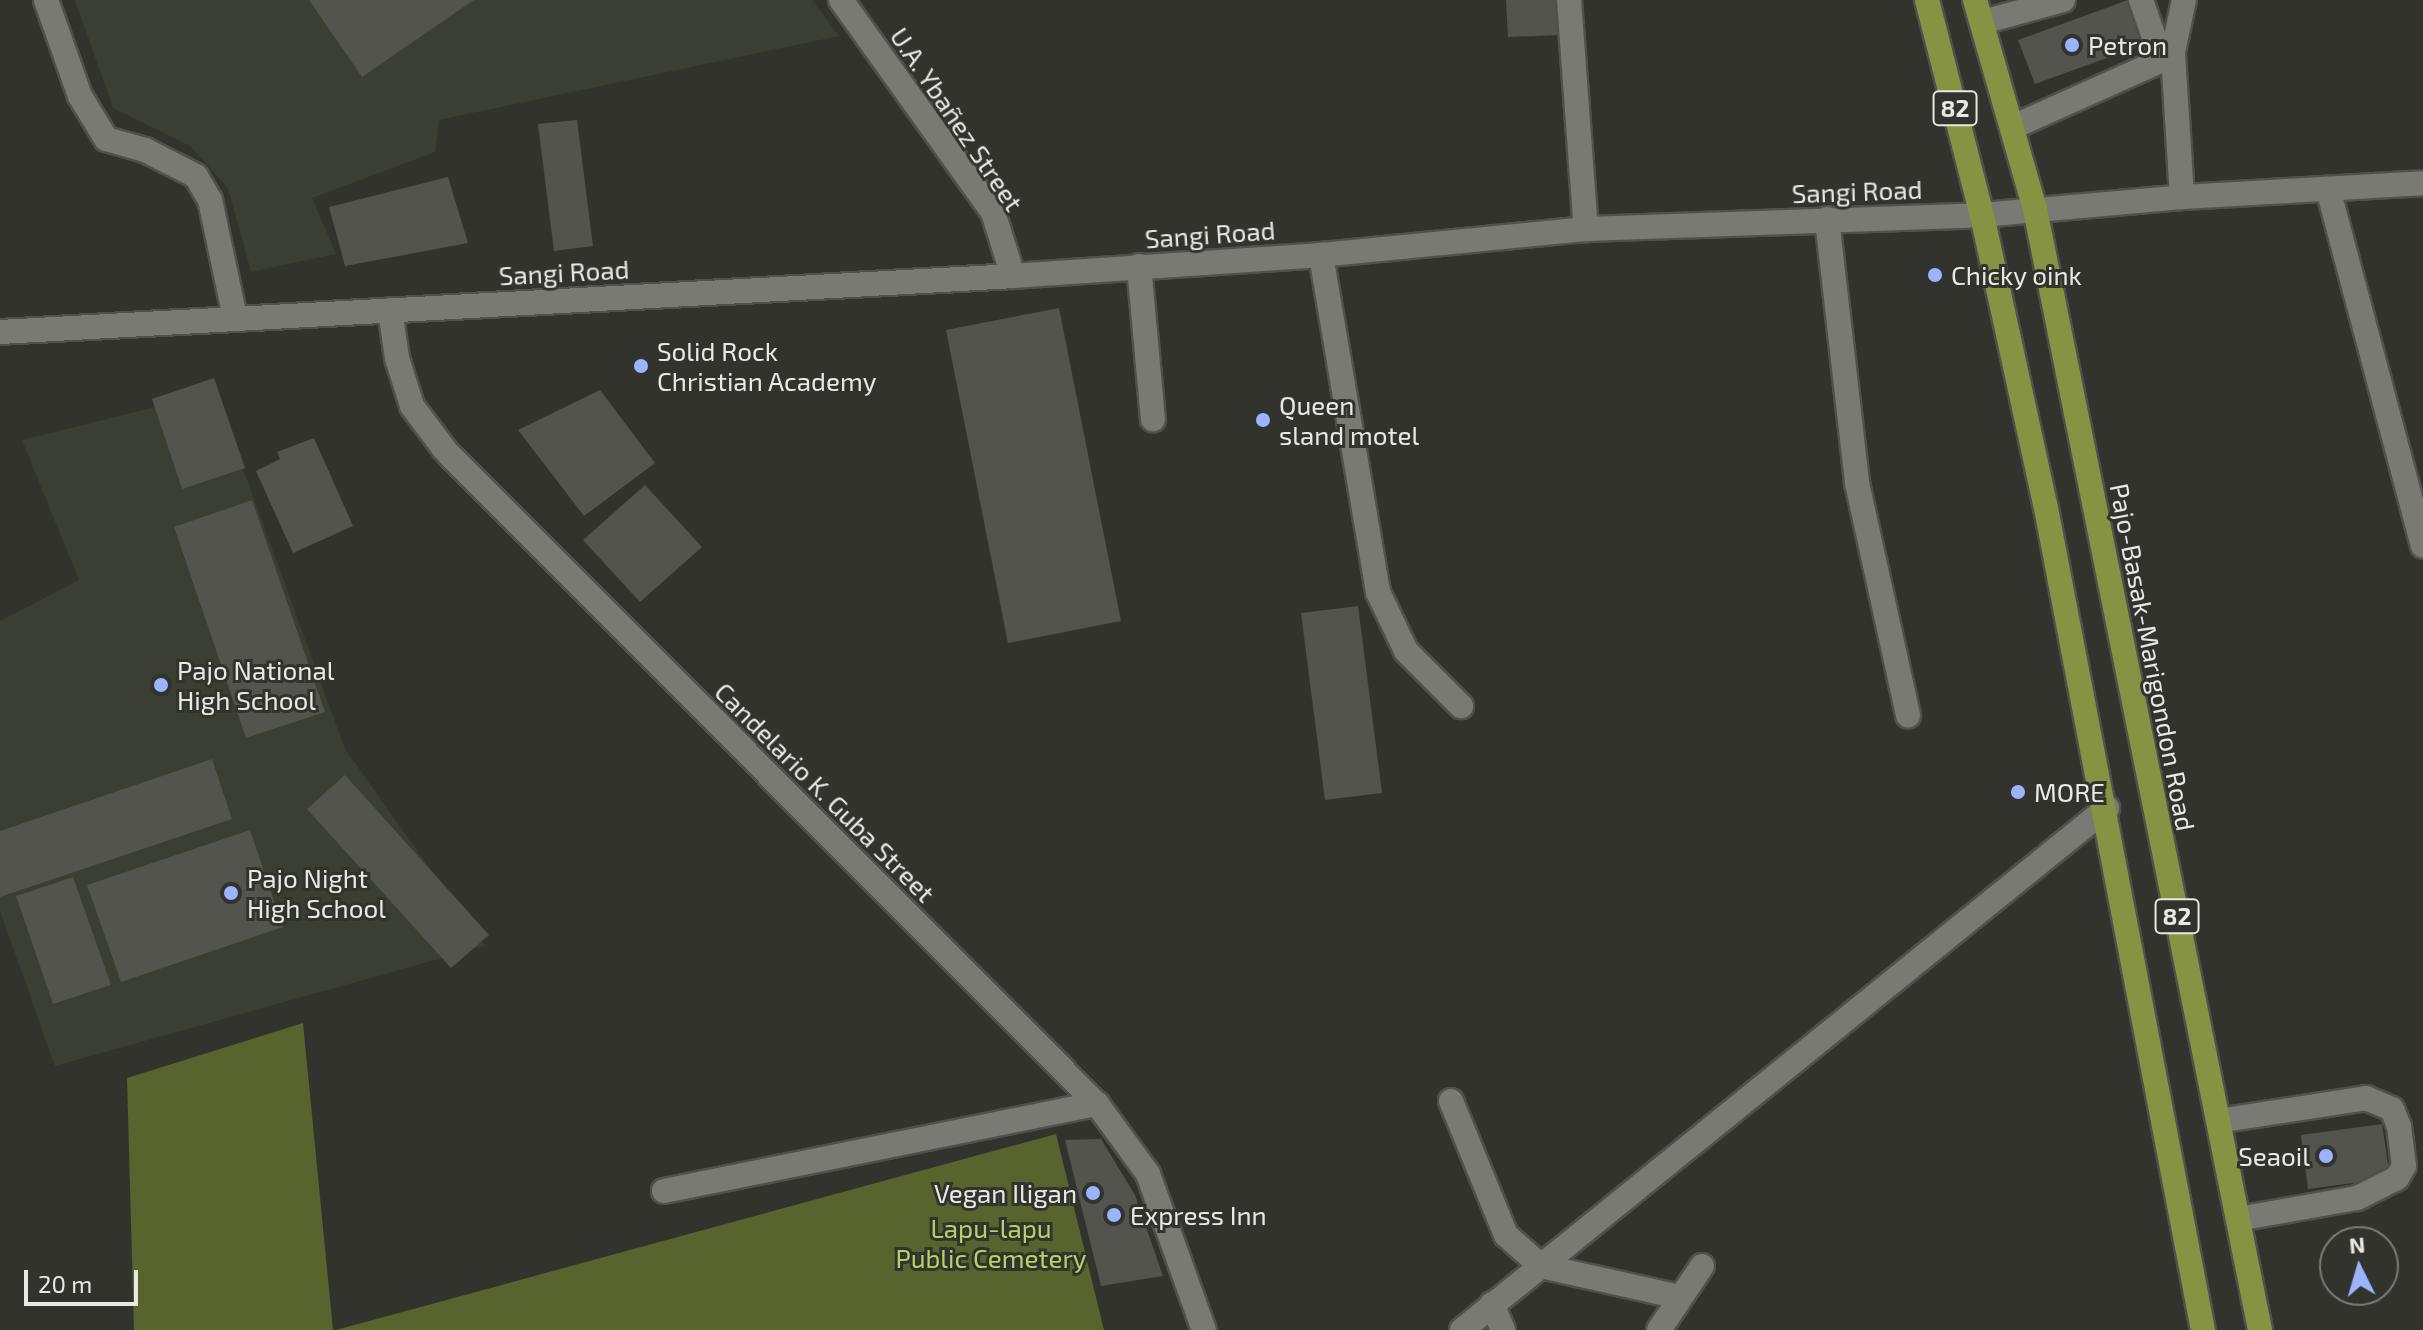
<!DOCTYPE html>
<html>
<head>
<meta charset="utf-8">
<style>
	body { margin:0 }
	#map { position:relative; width:2423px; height:1330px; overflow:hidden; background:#32332d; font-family:"Exo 2",sans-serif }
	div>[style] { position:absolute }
	.built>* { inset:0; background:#3b3e32 }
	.green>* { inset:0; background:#58632d }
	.building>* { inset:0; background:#52544d }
	.roads { filter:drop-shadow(2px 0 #50514c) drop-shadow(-2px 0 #50514c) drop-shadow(0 2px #50514c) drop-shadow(0 -2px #50514c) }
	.minor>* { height:24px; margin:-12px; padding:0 12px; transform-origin:12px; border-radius:12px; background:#787a73 }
	.major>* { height:24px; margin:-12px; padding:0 12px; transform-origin:12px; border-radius:12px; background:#859342 }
	.dots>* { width:22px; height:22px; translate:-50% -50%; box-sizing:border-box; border:4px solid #32332d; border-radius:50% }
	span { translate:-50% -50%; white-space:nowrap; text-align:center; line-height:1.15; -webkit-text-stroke:6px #32332d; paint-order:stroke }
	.shield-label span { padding:2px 6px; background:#32332d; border:2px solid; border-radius:6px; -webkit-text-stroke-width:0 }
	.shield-label { font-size:24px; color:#e8e9e5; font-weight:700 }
	.poi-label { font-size:26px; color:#e8e9e5 }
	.left { translate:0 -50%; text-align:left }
	.right { translate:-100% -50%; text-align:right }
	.street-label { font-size:26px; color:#e8e9e5 }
	.park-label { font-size:26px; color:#bad067 }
	.north { position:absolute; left:2319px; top:1226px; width:80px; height:80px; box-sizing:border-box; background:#32332d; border:2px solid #7b7c77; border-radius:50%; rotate:355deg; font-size:22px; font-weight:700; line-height:32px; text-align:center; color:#e8e9e5 }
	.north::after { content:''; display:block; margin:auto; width:28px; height:36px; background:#9bb4fd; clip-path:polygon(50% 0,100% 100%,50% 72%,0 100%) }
	.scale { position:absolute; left:24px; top:1270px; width:114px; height:36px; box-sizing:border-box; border:4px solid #e8e9e5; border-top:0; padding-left:10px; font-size:24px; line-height:28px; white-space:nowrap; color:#e8e9e5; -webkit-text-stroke:6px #32332d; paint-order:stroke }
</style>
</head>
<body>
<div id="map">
	<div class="built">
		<i style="clip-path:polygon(75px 0,812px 0,839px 36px,439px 120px,435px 152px,312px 198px,336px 254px,251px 272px,228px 188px,190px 146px,113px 108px)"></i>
		<i style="clip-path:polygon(215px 392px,345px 749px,485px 946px,55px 1066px,0 911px,0 621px,79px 580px,22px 440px)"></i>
	</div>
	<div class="green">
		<i style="clip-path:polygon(303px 1023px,333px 1330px,134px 1330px,127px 1078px)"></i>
		<i style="clip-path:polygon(1056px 1134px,1104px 1330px,336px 1330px)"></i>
	</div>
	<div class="building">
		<i style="clip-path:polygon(309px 0,474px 0,362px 77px)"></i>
		<i style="clip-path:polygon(1506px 0,1559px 0,1561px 35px,1508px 37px)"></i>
		<i style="clip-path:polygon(2128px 0,2148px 43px,2035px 84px,2018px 40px)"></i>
		<i style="clip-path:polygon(577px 120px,593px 246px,554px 251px,538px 124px)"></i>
		<i style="clip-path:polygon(448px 177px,468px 243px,345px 266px,329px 207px)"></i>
		<i style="clip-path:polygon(1059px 308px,1121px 621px,1008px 643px,946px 330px)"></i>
		<i style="clip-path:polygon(214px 378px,245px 468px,182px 489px,152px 399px)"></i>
		<i style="clip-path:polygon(600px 390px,655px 463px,584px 516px,518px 430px)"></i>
		<i style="clip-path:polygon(314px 438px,353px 526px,293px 553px,256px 471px,280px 459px,277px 452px)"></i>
		<i style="clip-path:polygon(645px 485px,702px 547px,640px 602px,583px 540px)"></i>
		<i style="clip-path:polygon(252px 500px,325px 712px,246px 738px,174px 527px)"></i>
		<i style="clip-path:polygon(1358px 606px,1382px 793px,1325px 800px,1301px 613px)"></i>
		<i style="clip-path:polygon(212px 759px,232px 819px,0 897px,0 831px)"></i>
		<i style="clip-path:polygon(345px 775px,489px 935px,451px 968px,307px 809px)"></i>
		<i style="clip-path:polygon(250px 830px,283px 927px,121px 982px,87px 885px)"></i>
		<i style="clip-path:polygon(73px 877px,111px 985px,53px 1004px,16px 896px)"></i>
		<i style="clip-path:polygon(2382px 1124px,2390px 1178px,2308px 1189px,2301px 1135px)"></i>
		<i style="clip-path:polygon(1101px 1139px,1135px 1195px,1163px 1276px,1101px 1286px,1065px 1140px)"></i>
	</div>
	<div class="roads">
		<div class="minor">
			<i style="left:46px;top:0;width:102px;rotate:70.5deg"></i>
			<i style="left:80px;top:96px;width:50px;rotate:58.8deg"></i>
			<i style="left:106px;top:139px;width:41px;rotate:15.8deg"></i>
			<i style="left:145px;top:150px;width:57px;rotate:27deg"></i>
			<i style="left:196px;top:176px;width:28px;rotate:60deg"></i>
			<i style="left:210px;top:200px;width:121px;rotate:78deg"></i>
			<i style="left:841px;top:0;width:261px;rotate:54.4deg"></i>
			<i style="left:993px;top:212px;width:67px;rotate:72.6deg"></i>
			<i style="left:1569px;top:0;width:230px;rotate:85.8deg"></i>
			<i style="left:1983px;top:22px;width:83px;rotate:-15.4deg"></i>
			<i style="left:2013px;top:127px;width:163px;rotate:-24.2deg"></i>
			<i style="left:2162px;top:60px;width:64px;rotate:-109.3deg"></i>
			<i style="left:2328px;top:189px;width:369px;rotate:75.1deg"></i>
			<i style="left:2182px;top:197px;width:145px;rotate:-93.6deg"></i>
			<i style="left:2173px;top:52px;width:53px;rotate:-78.1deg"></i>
			<i style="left:1827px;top:219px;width:266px;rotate:83.5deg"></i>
			<i style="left:1857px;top:483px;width:238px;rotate:77.6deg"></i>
			<i style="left:1321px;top:255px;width:342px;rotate:80.4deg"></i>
			<i style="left:1378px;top:592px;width:65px;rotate:64.6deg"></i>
			<i style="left:1406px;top:651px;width:78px;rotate:45deg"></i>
			<i style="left:1139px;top:266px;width:154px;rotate:84.8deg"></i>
			<i style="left:390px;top:310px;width:49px;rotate:81.7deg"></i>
			<i style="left:397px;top:358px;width:50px;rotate:72.6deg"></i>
			<i style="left:412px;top:406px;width:55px;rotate:53.1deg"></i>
			<i style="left:445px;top:450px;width:923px;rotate:45.09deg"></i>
			<i style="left:1097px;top:1104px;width:87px;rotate:53.9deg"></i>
			<i style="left:1148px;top:1174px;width:166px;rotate:70.3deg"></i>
			<i style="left:0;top:332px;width:1015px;rotate:-3.16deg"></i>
			<i style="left:1013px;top:276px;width:309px;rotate:-3.9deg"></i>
			<i style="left:1321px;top:255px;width:266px;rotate:-5.6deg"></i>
			<i style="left:1586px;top:229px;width:396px;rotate:-2deg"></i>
			<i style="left:1982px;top:215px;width:201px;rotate:-5.1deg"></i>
			<i style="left:2182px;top:197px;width:241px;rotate:-3.3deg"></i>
			<i style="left:1451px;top:1101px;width:145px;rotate:67.7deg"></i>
			<i style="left:1506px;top:1235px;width:47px;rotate:41.5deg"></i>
			<i style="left:1541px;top:1266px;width:142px;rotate:12.6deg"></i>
			<i style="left:2218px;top:1121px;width:150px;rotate:-8.8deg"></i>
			<i style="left:2366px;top:1098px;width:28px;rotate:23deg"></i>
			<i style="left:2392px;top:1109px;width:18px;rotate:68deg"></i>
			<i style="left:2399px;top:1126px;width:40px;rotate:82.9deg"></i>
			<i style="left:2404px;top:1166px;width:14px;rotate:120deg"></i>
			<i style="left:2397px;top:1178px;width:45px;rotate:153.4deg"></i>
			<i style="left:2357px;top:1198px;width:121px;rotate:170deg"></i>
			<i style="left:664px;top:1191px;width:442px;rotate:-11.4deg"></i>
			<i style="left:1492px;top:1304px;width:28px;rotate:67deg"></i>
			<i style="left:1462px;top:1330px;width:830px;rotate:-38.98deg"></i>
			<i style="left:1659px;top:1330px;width:77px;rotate:-56.1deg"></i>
		</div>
		<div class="major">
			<i style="left:1927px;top:0;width:222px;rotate:75.7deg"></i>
			<i style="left:1982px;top:215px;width:300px;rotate:77.7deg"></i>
			<i style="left:2046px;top:508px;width:837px;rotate:79.19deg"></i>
			<i style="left:1975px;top:0;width:217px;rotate:74deg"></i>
			<i style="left:2035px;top:209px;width:1143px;rotate:78.65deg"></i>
		</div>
	</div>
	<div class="dots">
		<i style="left:2072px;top:45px;background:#9bb4fd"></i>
		<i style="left:1935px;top:275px;background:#9bb4fd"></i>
		<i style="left:641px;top:366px;background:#9bb4fd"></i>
		<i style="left:1263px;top:420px;background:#9bb4fd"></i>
		<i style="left:161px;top:685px;background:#9bb4fd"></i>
		<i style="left:2018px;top:792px;background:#9bb4fd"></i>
		<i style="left:231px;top:893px;background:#9bb4fd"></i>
		<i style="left:2326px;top:1156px;background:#9bb4fd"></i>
		<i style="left:1093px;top:1193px;background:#9bb4fd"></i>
		<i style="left:1114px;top:1215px;background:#9bb4fd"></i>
	</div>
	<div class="shield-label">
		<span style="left:1955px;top:108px">82</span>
		<span style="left:2177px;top:916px">82</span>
	</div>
	<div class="poi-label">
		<span class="left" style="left:2088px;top:45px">Petron</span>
		<span class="left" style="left:1951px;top:275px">Chicky oink</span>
		<span class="left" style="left:657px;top:366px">Solid Rock<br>Christian Academy</span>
		<span class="left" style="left:1279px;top:420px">Queen<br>sland motel</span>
		<span class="left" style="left:177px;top:685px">Pajo National<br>High School</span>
		<span class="left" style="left:2034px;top:792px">MORE</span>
		<span class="left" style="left:247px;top:893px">Pajo Night<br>High School</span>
		<span class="right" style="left:2310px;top:1156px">Seaoil</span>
		<span class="right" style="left:1077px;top:1193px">Vegan Iligan</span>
		<span class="left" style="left:1130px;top:1215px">Express Inn</span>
	</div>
	<div class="street-label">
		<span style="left:957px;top:119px;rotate:56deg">U.A. Ybañez Street</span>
		<span style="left:1857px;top:191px;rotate:-2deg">Sangi Road</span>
		<span style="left:1210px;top:234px;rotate:-4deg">Sangi Road</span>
		<span style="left:564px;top:272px;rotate:-3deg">Sangi Road</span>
		<span style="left:2153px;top:657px;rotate:79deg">Pajo-Basak-Marigondon Road</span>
		<span style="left:825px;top:792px;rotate:45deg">Candelario K. Guba Street</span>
	</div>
	<div class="park-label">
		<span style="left:991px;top:1243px">Lapu-lapu<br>Public Cemetery</span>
	</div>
	<div class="north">N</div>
	<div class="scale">20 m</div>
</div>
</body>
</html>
